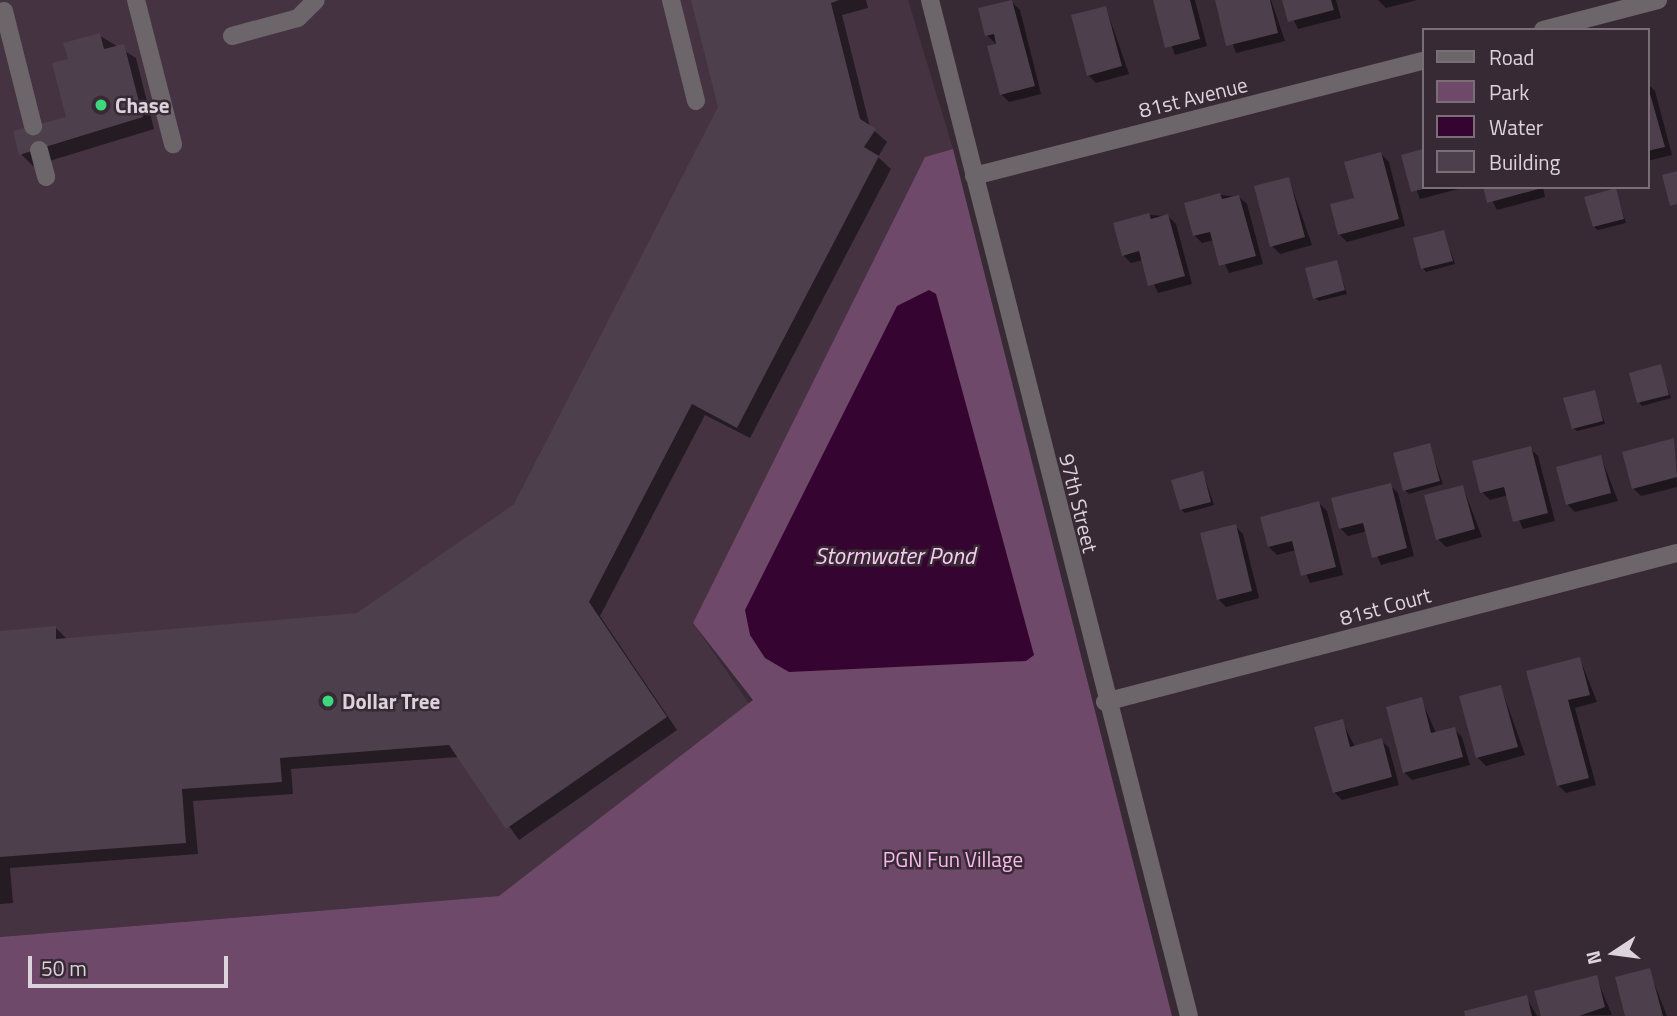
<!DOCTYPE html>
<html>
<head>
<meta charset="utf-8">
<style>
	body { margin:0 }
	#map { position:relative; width:1677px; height:1016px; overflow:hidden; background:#382a35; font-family:"Titillium Web",sans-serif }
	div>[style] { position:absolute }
	.built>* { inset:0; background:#463342 }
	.green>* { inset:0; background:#6f4969 }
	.water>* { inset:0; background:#350430 }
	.shadow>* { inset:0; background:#0007 }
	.building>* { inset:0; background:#4d3f4b }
	.minor>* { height:18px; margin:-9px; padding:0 9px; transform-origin:9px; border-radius:9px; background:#6c656a }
	.dots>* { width:19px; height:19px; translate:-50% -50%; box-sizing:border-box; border:4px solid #382a35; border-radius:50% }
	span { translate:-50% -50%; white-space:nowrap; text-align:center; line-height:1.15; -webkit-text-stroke:5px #382a35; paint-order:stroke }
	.street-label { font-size:21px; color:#ddd4db }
	.poi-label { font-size:21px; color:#ddd4db; font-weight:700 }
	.left { translate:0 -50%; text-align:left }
	.park-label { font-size:21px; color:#fab9ee }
	.water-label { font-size:23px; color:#fdccf4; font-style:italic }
	.legend { position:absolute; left:1422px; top:28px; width:228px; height:161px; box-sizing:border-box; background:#382a35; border:2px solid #7a6e77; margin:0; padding:9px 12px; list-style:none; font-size:21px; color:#ddd4db }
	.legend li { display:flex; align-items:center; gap:14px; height:35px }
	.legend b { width:35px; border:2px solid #7a6e77 }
	.north { position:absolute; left:1579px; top:918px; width:70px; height:70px; -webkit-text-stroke:5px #382a35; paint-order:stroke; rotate:257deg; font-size:19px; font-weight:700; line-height:28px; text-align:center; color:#ddd4db }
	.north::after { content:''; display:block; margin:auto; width:24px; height:32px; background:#ddd4db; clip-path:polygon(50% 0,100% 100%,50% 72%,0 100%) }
	.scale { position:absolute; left:28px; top:956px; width:200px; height:32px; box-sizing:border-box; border:4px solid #ddd4db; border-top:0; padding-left:9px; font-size:21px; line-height:24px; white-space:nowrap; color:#ddd4db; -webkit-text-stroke:5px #382a35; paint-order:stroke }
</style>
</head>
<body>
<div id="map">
	<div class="built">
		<i style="clip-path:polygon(0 0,908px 0,953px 149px,925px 157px,693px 623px,757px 715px,499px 896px,0 937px)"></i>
	</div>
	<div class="green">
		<i style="clip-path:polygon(953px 149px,1172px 1016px,0 1016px,0 937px,499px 896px,753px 700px,693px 623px,925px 157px)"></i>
	</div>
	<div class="water">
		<i style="clip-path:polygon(929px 290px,936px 294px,1034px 655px,1026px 661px,789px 672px,765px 658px,750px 635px,745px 610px,897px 306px)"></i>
	</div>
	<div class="shadow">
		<i style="clip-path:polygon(692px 0,866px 0,868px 8px,842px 15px,870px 127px,887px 142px,878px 157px,891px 169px,750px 438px,705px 415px,600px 616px,677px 730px,519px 840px,459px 757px,291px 769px,293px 794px,193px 801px,198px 854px,10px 868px,13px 903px,0 904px,0 633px,56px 628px,68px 640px,358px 614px,515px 505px,720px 108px)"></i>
		<i style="clip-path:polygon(1155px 0,1195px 0,1207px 46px,1175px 55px)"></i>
		<i style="clip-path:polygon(1217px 0,1271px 0,1285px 41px,1236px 53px)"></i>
		<i style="clip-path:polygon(1284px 0,1336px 0,1341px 18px,1298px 29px)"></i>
		<i style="clip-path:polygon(1378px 0,1417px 0,1386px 8px)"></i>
		<i style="clip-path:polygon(1012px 2px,1020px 10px,1041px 94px,1009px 102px,1001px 94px,997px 45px,987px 35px)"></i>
		<i style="clip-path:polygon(1106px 8px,1129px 74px,1096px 83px,1088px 75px)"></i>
		<i style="clip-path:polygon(99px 35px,136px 58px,154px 129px,33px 166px,21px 154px,68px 118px,70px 60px)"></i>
		<i style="clip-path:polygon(1647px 83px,1655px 91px,1672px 155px,1647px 161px)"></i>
		<i style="clip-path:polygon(1423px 151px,1423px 187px,1466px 187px,1420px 199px,1403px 156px)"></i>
		<i style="clip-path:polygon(1381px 154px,1389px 162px,1405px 226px,1347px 242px,1339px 234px)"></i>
		<i style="clip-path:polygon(1289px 179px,1312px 245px,1280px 254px,1272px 246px)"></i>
		<i style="clip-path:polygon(1485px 187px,1543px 187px,1545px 197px,1497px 210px)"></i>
		<i style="clip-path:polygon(1615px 190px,1626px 223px,1598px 230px,1594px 227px)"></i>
		<i style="clip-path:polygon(1220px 195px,1239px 197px,1247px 204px,1263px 264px,1229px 273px,1214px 240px,1202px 243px,1194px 235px)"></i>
		<i style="clip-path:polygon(1149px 215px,1168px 216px,1176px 224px,1192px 284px,1158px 293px,1143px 260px,1131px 263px,1123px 255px)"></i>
		<i style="clip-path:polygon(1444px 232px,1455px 264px,1426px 272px,1423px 268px)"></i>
		<i style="clip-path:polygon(1336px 261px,1347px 294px,1319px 301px,1315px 298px)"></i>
		<i style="clip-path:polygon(1660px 366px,1671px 398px,1642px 406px,1639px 402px)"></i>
		<i style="clip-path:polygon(1594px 392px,1605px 424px,1577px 431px,1573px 428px)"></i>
		<i style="clip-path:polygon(1674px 440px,1677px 487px,1641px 496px,1633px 488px)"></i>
		<i style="clip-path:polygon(1429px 445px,1443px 484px,1409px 494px,1405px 490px)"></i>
		<i style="clip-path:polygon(1530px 448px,1538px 456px,1555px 521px,1523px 529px,1508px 495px,1490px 500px,1482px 492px)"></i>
		<i style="clip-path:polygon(1601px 457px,1618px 501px,1575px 512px,1567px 504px)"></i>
		<i style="clip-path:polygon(1203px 473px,1214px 505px,1185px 513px,1181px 509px)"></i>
		<i style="clip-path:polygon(1390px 485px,1398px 493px,1414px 556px,1381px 565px,1367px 531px,1348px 536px,1340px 528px)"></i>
		<i style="clip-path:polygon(1463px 487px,1482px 537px,1446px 547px,1438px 539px)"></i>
		<i style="clip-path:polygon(1319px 503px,1327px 511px,1343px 575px,1310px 583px,1296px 550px,1277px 555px,1269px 547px)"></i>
		<i style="clip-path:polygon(1235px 526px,1243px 534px,1259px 598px,1226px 607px,1218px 599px)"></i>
		<i style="clip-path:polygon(1580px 659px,1597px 702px,1575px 708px,1596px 785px,1566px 793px,1558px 785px,1528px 672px)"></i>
		<i style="clip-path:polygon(1501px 687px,1525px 755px,1486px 766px,1478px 758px)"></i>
		<i style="clip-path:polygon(1421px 699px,1436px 733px,1454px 729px,1462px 737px,1470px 765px,1412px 780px,1404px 772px)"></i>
		<i style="clip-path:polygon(1342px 721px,1355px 747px,1381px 740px,1389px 748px,1399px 785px,1342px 800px,1334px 792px)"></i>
		<i style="clip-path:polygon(1649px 970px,1667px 1016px,1627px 1016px)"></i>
		<i style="clip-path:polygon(1596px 977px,1612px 1015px,1543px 1016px)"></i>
		<i style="clip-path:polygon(1526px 997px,1537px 1016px,1467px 1016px)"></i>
	</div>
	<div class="building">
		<i style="clip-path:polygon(691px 0,839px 0,831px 3px,860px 119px,876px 129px,864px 147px,879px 156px,737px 428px,692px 404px,589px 602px,667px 717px,506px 829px,449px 745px,280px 758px,282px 782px,182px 789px,186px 843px,0 857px,0 631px,56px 626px,56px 639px,357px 613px,514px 504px,718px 107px)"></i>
		<i style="clip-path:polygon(1012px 0,1035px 86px,1000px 95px,987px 46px,996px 44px,994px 34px,985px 36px,978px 8px)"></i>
		<i style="clip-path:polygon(1153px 0,1190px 0,1200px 39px,1165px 48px)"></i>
		<i style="clip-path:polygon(1215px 0,1270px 0,1278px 33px,1226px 46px)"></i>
		<i style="clip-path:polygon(1282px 0,1331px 0,1334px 10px,1288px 22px)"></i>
		<i style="clip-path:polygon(1106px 6px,1122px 66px,1087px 76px,1071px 15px)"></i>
		<i style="clip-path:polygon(100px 33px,104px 49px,124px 44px,143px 117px,19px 155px,13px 131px,66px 117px,52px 63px,68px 59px,63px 43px)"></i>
		<i style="clip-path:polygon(1647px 83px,1665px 147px,1647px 151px)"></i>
		<i style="clip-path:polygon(1423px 149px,1423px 189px,1411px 192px,1401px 155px)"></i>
		<i style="clip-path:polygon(1381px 152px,1399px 219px,1338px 235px,1330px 204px,1354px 198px,1344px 162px)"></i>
		<i style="clip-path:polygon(1677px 171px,1677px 204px,1670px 206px,1662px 175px)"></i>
		<i style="clip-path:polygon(1289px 177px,1305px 237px,1270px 247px,1254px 186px)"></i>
		<i style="clip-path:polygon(1483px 187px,1542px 187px,1542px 188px,1487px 203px)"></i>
		<i style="clip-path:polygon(1616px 188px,1624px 219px,1593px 227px,1584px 197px)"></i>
		<i style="clip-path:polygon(1220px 193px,1222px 199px,1239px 195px,1256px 256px,1219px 266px,1210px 232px,1193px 236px,1184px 203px)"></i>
		<i style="clip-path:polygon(1149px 213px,1151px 219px,1168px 214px,1185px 276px,1148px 286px,1139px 251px,1122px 256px,1113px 223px)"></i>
		<i style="clip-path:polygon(1444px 230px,1453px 261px,1421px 269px,1413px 238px)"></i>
		<i style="clip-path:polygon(1337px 260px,1345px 290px,1313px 299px,1305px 268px)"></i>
		<i style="clip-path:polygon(1661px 364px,1669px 395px,1637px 403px,1629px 373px)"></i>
		<i style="clip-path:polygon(1595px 390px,1603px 421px,1572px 429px,1563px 398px)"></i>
		<i style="clip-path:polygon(1674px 438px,1677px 477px,1632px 489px,1622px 452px)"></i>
		<i style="clip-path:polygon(1430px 443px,1440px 481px,1403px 491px,1393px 453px)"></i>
		<i style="clip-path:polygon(1531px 446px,1548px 513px,1513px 522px,1504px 487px,1480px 493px,1472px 461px)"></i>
		<i style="clip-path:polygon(1601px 455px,1611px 493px,1566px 505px,1556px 467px)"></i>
		<i style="clip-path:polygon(1203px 471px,1211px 502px,1180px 510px,1171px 480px)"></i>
		<i style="clip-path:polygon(1391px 483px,1407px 548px,1372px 558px,1363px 523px,1339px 529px,1331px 498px)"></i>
		<i style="clip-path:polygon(1463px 485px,1475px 529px,1436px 540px,1424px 495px)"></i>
		<i style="clip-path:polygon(1319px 501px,1336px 567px,1301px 576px,1292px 541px,1268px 547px,1260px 517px)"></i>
		<i style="clip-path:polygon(1236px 524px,1252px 591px,1217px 600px,1200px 533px)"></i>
		<i style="clip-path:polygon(1580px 657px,1590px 695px,1568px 700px,1589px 778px,1557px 786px,1526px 671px)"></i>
		<i style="clip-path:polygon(1501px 685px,1518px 747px,1476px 758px,1459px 696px)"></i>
		<i style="clip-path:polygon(1422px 697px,1431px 733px,1455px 727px,1463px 757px,1403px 773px,1386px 707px)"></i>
		<i style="clip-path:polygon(1343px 719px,1350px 747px,1382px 738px,1392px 777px,1333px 793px,1314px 727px)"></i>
		<i style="clip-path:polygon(1650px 968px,1663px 1016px,1625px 1016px,1615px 977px)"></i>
		<i style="clip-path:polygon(1597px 975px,1605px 1007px,1579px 1016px,1541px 1016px,1534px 991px)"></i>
		<i style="clip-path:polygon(1527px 995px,1532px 1016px,1465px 1016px,1464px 1011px)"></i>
	</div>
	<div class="minor">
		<i style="left:136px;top:0;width:149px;rotate:75.6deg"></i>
		<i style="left:671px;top:0;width:104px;rotate:76.1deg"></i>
		<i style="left:930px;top:0;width:1048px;rotate:75.7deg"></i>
		<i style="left:4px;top:11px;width:119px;rotate:75.8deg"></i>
		<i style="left:1543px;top:30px;width:119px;rotate:-14.6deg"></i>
		<i style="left:232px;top:36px;width:68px;rotate:-15.3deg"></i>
		<i style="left:298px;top:18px;width:25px;rotate:-45deg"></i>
		<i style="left:39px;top:150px;width:28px;rotate:75deg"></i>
		<i style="left:974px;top:176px;width:463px;rotate:-14.4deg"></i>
		<i style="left:1105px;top:702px;width:591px;rotate:-14.6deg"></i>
	</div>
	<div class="dots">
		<i style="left:101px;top:105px;background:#3dd77e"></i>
		<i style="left:328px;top:701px;background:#3dd77e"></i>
	</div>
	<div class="street-label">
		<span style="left:1193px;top:97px;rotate:-14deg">81st Avenue</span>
		<span style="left:1079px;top:503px;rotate:76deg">97th Street</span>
		<span style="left:1385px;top:606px;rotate:-15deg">81st Court</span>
	</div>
	<div class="poi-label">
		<span class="left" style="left:115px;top:105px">Chase</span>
		<span class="left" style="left:342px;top:701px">Dollar Tree</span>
	</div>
	<div class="park-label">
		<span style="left:953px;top:859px">PGN Fun Village</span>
	</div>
	<div class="water-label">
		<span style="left:895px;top:556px">Stormwater Pond</span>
	</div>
	<ul class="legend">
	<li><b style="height:9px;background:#6c656a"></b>Road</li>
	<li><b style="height:19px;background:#6f4969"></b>Park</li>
	<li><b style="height:19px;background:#350430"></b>Water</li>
	<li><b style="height:19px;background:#4d3f4b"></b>Building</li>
	</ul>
	<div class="north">N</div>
	<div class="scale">50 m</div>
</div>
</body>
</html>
